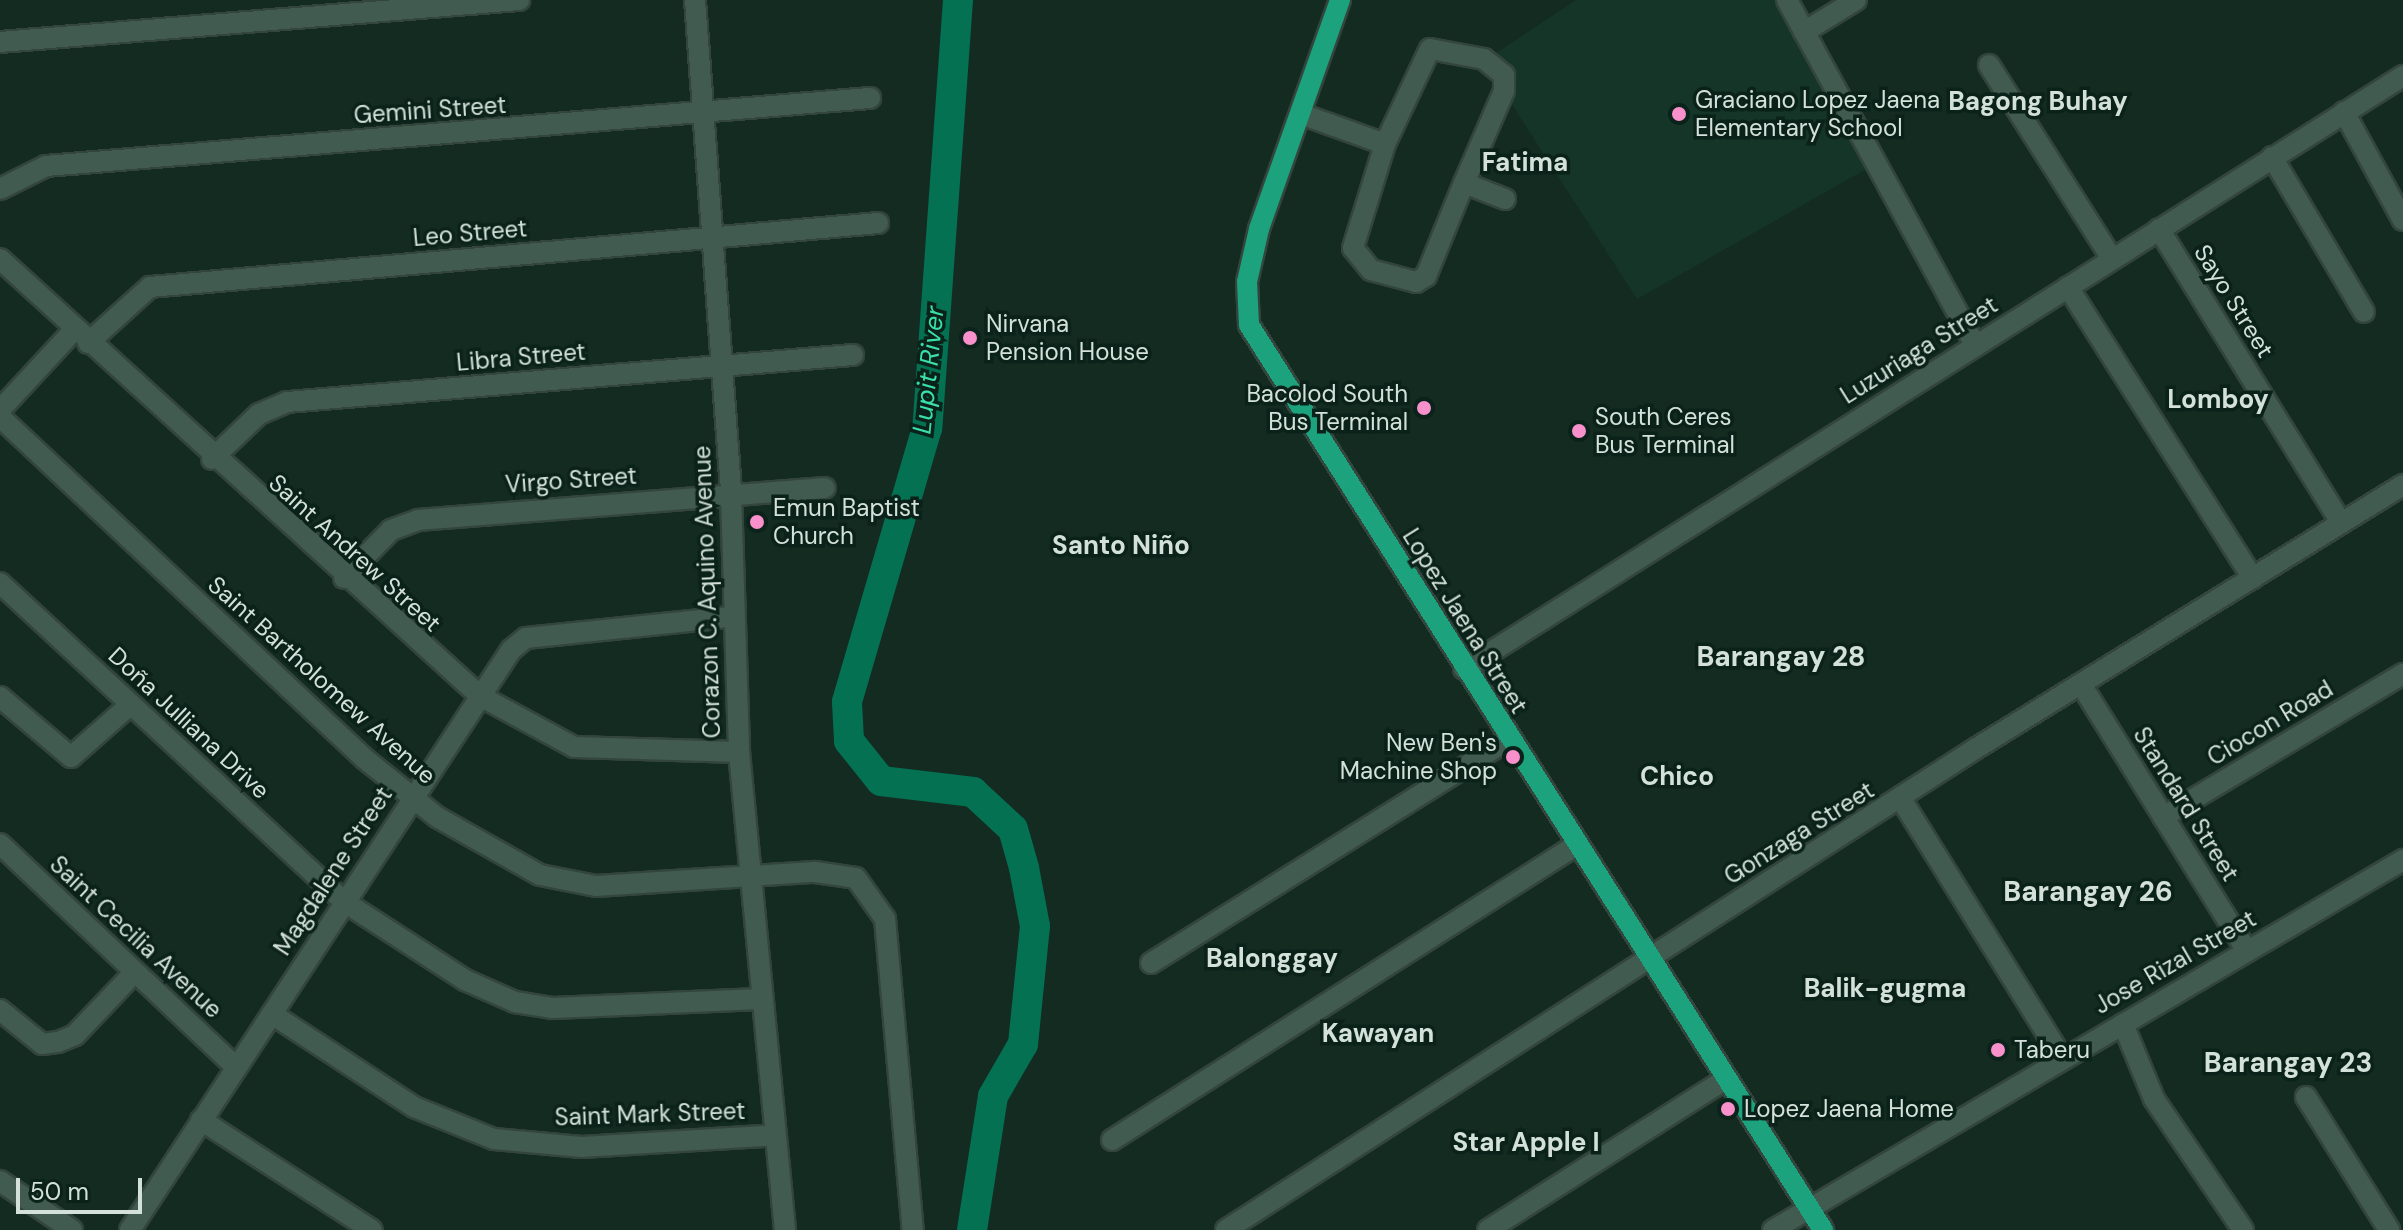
<!DOCTYPE html>
<html>
<head>
<meta charset="utf-8">
<style>
	body { margin:0 }
	#map { position:relative; width:2403px; height:1230px; overflow:hidden; background:#142b22; font-family:"DM Sans",sans-serif }
	div>[style] { position:absolute }
	.built>* { inset:0; background:#153528 }
	.river>* { height:30px; margin:-15px; padding:0 15px; transform-origin:15px; border-radius:15px; background:#047152 }
	.roads { filter:drop-shadow(2px 0 #33453d) drop-shadow(-2px 0 #33453d) drop-shadow(0 2px #33453d) drop-shadow(0 -2px #33453d) }
	.minor>* { height:20px; margin:-10px; padding:0 10px; transform-origin:10px; border-radius:10px; background:#425b50 }
	.major>* { height:20px; margin:-10px; padding:0 10px; transform-origin:10px; border-radius:10px; background:#1ca27d }
	.dots>* { width:22px; height:22px; translate:-50% -50%; box-sizing:border-box; border:4px solid #0a2219; border-radius:50% }
	span { translate:-50% -50%; white-space:nowrap; text-align:center; line-height:1.15; -webkit-text-stroke:7px #0a2219; paint-order:stroke }
	.poi-label { font-size:24px; color:#d3e1da }
	.left { translate:0 -50%; text-align:left }
	.right { translate:-100% -50%; text-align:right }
	.street-label { font-size:24px; color:#d3e1da }
	.neighbourhood-label { font-size:26px; color:#d3e1da; font-weight:700 }
	.water-label { font-size:26px; color:#3ae0aa; font-style:italic }
	.quarter-label { font-size:28px; color:#d3e1da; font-weight:700 }
	.scale { position:absolute; left:16px; top:1178px; width:126px; height:36px; box-sizing:border-box; border:4px solid #d3e1da; border-top:0; padding-left:10px; font-size:24px; line-height:28px; white-space:nowrap; color:#d3e1da; -webkit-text-stroke:6px #0a2219; paint-order:stroke }
</style>
</head>
<body>
<div id="map">
	<div class="built">
		<i style="clip-path:polygon(1576px 0,1777px 0,1870px 167px,1637px 299px,1484px 61px)"></i>
	</div>
	<div class="river">
		<i style="left:958px;top:0;width:429px;rotate:94.1deg"></i>
		<i style="left:927px;top:428px;width:285px;rotate:106.3deg"></i>
		<i style="left:847px;top:702px;width:39px;rotate:87deg"></i>
		<i style="left:849px;top:741px;width:51px;rotate:51.3deg"></i>
		<i style="left:881px;top:781px;width:93px;rotate:6.8deg"></i>
		<i style="left:973px;top:792px;width:54px;rotate:42.8deg"></i>
		<i style="left:1013px;top:829px;width:41px;rotate:74.2deg"></i>
		<i style="left:1024px;top:868px;width:59px;rotate:79.3deg"></i>
		<i style="left:1035px;top:926px;width:119px;rotate:95.8deg"></i>
		<i style="left:1023px;top:1044px;width:60px;rotate:120deg"></i>
		<i style="left:993px;top:1096px;width:136px;rotate:98.9deg"></i>
	</div>
	<div class="roads">
		<div class="minor">
			<i style="left:695px;top:0;width:495px;rotate:85.8deg"></i>
			<i style="left:731px;top:494px;width:258px;rotate:88.2deg"></i>
			<i style="left:739px;top:752px;width:480px;rotate:84.5deg"></i>
			<i style="left:1787px;top:0;width:393px;rotate:61.4deg"></i>
			<i style="left:1804px;top:32px;width:61px;rotate:-31.6deg"></i>
			<i style="left:0;top:42px;width:521px;rotate:-4.63deg"></i>
			<i style="left:1989px;top:65px;width:230px;rotate:57.6deg"></i>
			<i style="left:2344px;top:112px;width:123px;rotate:61.4deg"></i>
			<i style="left:1301px;top:114px;width:89px;rotate:19.7deg"></i>
			<i style="left:1385px;top:144px;width:105px;rotate:-64.7deg"></i>
			<i style="left:1430px;top:49px;width:55px;rotate:10.5deg"></i>
			<i style="left:1484px;top:59px;width:26px;rotate:39deg"></i>
			<i style="left:1504px;top:75px;width:16px;rotate:90deg"></i>
			<i style="left:1504px;top:91px;width:100px;rotate:113.5deg"></i>
			<i style="left:1464px;top:183px;width:44px;rotate:21.3deg"></i>
			<i style="left:1385px;top:144px;width:109px;rotate:107.1deg"></i>
			<i style="left:1353px;top:248px;width:28px;rotate:51deg"></i>
			<i style="left:1371px;top:270px;width:47px;rotate:14.9deg"></i>
			<i style="left:1416px;top:282px;width:12px;rotate:-31deg"></i>
			<i style="left:1426px;top:276px;width:100px;rotate:-67.8deg"></i>
			<i style="left:2272px;top:157px;width:180px;rotate:59.3deg"></i>
			<i style="left:0;top:189px;width:51px;rotate:-26.6deg"></i>
			<i style="left:46px;top:166px;width:827px;rotate:-4.72deg"></i>
			<i style="left:2159px;top:229px;width:346px;rotate:58.2deg"></i>
			<i style="left:0;top:259px;width:649px;rotate:42.32deg"></i>
			<i style="left:480px;top:696px;width:107px;rotate:28.5deg"></i>
			<i style="left:574px;top:747px;width:165px;rotate:1.7deg"></i>
			<i style="left:2068px;top:287px;width:345px;rotate:57.6deg"></i>
			<i style="left:88px;top:343px;width:84px;rotate:-42.1deg"></i>
			<i style="left:150px;top:287px;width:731px;rotate:-5.02deg"></i>
			<i style="left:0;top:410px;width:109px;rotate:-47.2deg"></i>
			<i style="left:0;top:417px;width:500px;rotate:43.14deg"></i>
			<i style="left:365px;top:759px;width:92px;rotate:38.9deg"></i>
			<i style="left:437px;top:817px;width:118px;rotate:29.4deg"></i>
			<i style="left:540px;top:875px;width:57px;rotate:11.1deg"></i>
			<i style="left:596px;top:886px;width:219px;rotate:-3.7deg"></i>
			<i style="left:815px;top:872px;width:41px;rotate:8.3deg"></i>
			<i style="left:856px;top:878px;width:50px;rotate:54.7deg"></i>
			<i style="left:885px;top:919px;width:312px;rotate:84.9deg"></i>
			<i style="left:212px;top:459px;width:65px;rotate:-43.8deg"></i>
			<i style="left:259px;top:414px;width:30px;rotate:-23deg"></i>
			<i style="left:287px;top:402px;width:568px;rotate:-4.75deg"></i>
			<i style="left:344px;top:578px;width:67px;rotate:-45.6deg"></i>
			<i style="left:391px;top:530px;width:29px;rotate:-20deg"></i>
			<i style="left:418px;top:520px;width:408px;rotate:-4.5deg"></i>
			<i style="left:0;top:583px;width:468px;rotate:42.8deg"></i>
			<i style="left:343px;top:901px;width:145px;rotate:32.9deg"></i>
			<i style="left:465px;top:980px;width:55px;rotate:23.7deg"></i>
			<i style="left:515px;top:1002px;width:37px;rotate:9deg"></i>
			<i style="left:552px;top:1008px;width:209px;rotate:-2.5deg"></i>
			<i style="left:1464px;top:669px;width:1111px;rotate:-32.27deg"></i>
			<i style="left:2082px;top:686px;width:312px;rotate:58.1deg"></i>
			<i style="left:0;top:697px;width:93px;rotate:40.2deg"></i>
			<i style="left:71px;top:757px;width:79px;rotate:-41.4deg"></i>
			<i style="left:1901px;top:799px;width:305px;rotate:58.1deg"></i>
			<i style="left:2163px;top:817px;width:279px;rotate:-30.8deg"></i>
			<i style="left:0;top:844px;width:325px;rotate:43.4deg"></i>
			<i style="left:1151px;top:963px;width:423px;rotate:-32deg"></i>
			<i style="left:0;top:1010px;width:54px;rotate:39deg"></i>
			<i style="left:42px;top:1044px;width:16px;rotate:-7deg"></i>
			<i style="left:58px;top:1042px;width:18px;rotate:-22deg"></i>
			<i style="left:75px;top:1035px;width:86px;rotate:-46.4deg"></i>
			<i style="left:272px;top:1014px;width:170px;rotate:33.2deg"></i>
			<i style="left:414px;top:1107px;width:86px;rotate:21.8deg"></i>
			<i style="left:494px;top:1139px;width:88px;rotate:5.2deg"></i>
			<i style="left:582px;top:1147px;width:194px;rotate:-3.5deg"></i>
			<i style="left:2123px;top:1024px;width:81px;rotate:67.5deg"></i>
			<i style="left:2154px;top:1099px;width:158px;rotate:55.8deg"></i>
			<i style="left:2306px;top:1097px;width:157px;rotate:58deg"></i>
			<i style="left:201px;top:1120px;width:203px;rotate:32.8deg"></i>
			<i style="left:1112px;top:1140px;width:552px;rotate:-32.42deg"></i>
			<i style="left:0;top:1181px;width:87px;rotate:34.2deg"></i>
			<i style="left:130px;top:1230px;width:694px;rotate:-56.7deg"></i>
			<i style="left:511px;top:650px;width:19px;rotate:-39deg"></i>
			<i style="left:526px;top:638px;width:205px;rotate:-5.9deg"></i>
			<i style="left:1226px;top:1230px;width:890px;rotate:-32.71deg"></i>
			<i style="left:1975px;top:749px;width:503px;rotate:-31.67deg"></i>
			<i style="left:1488px;top:1230px;width:282px;rotate:-32.4deg"></i>
			<i style="left:1773px;top:1230px;width:731px;rotate:-30.43deg"></i>
		</div>
		<div class="major">
			<i style="left:1340px;top:0;width:243px;rotate:109.5deg"></i>
			<i style="left:1259px;top:229px;width:54px;rotate:102.8deg"></i>
			<i style="left:1247px;top:282px;width:43px;rotate:87.3deg"></i>
			<i style="left:1249px;top:325px;width:1072px;rotate:57.61deg"></i>
		</div>
	</div>
	<div class="dots">
		<i style="left:1679px;top:114px;background:#f890cb"></i>
		<i style="left:970px;top:338px;background:#f890cb"></i>
		<i style="left:1424px;top:408px;background:#f890cb"></i>
		<i style="left:1579px;top:431px;background:#f890cb"></i>
		<i style="left:757px;top:522px;background:#f890cb"></i>
		<i style="left:1513px;top:757px;background:#f890cb"></i>
		<i style="left:1998px;top:1050px;background:#f890cb"></i>
		<i style="left:1728px;top:1109px;background:#f890cb"></i>
	</div>
	<div class="poi-label">
		<span class="left" style="left:1695px;top:114px">Graciano Lopez Jaena<br>Elementary School</span>
		<span class="left" style="left:986px;top:338px">Nirvana<br>Pension House</span>
		<span class="right" style="left:1408px;top:408px">Bacolod South<br>Bus Terminal</span>
		<span class="left" style="left:1595px;top:431px">South Ceres<br>Bus Terminal</span>
		<span class="left" style="left:773px;top:522px">Emun Baptist<br>Church</span>
		<span class="right" style="left:1497px;top:757px">New Ben's<br>Machine Shop</span>
		<span class="left" style="left:2014px;top:1050px">Taberu</span>
		<span class="left" style="left:1744px;top:1109px">Lopez Jaena Home</span>
	</div>
	<div class="street-label">
		<span style="left:430px;top:110px;rotate:-4deg">Gemini Street</span>
		<span style="left:470px;top:233px;rotate:-5deg">Leo Street</span>
		<span style="left:2234px;top:301px;rotate:58deg">Sayo Street</span>
		<span style="left:1919px;top:350px;rotate:-32deg">Luzuriaga Street</span>
		<span style="left:521px;top:357px;rotate:-5deg">Libra Street</span>
		<span style="left:571px;top:480px;rotate:-4deg">Virgo Street</span>
		<span style="left:355px;top:553px;rotate:42deg">Saint Andrew Street</span>
		<span style="left:707px;top:592px;rotate:-92deg">Corazon C. Aquino Avenue</span>
		<span style="left:1465px;top:621px;rotate:58deg">Lopez Jaena Street</span>
		<span style="left:322px;top:680px;rotate:42deg">Saint Bartholomew Avenue</span>
		<span style="left:189px;top:723px;rotate:43deg">Doña Julliana Drive</span>
		<span style="left:2270px;top:723px;rotate:-31deg">Ciocon Road</span>
		<span style="left:2186px;top:804px;rotate:58deg">Standard Street</span>
		<span style="left:1799px;top:833px;rotate:-32deg">Gonzaga Street</span>
		<span style="left:333px;top:871px;rotate:-57deg">Magdalene Street</span>
		<span style="left:136px;top:937px;rotate:43deg">Saint Cecilia Avenue</span>
		<span style="left:2175px;top:962px;rotate:-30deg">Jose Rizal Street</span>
		<span style="left:650px;top:1114px;rotate:-2deg">Saint Mark Street</span>
	</div>
	<div class="neighbourhood-label">
		<span style="left:2038px;top:102px">Bagong Buhay</span>
		<span style="left:1525px;top:163px">Fatima</span>
		<span style="left:2218px;top:400px">Lomboy</span>
		<span style="left:1121px;top:546px">Santo Niño</span>
		<span style="left:1677px;top:777px">Chico</span>
		<span style="left:1272px;top:959px">Balonggay</span>
		<span style="left:1885px;top:989px">Balik-gugma</span>
		<span style="left:1378px;top:1034px">Kawayan</span>
		<span style="left:1526px;top:1143px">Star Apple I</span>
	</div>
	<div class="water-label">
		<span style="left:929px;top:370px;rotate:-84deg">Lupit River</span>
	</div>
	<div class="quarter-label">
		<span style="left:1781px;top:657px">Barangay 28</span>
		<span style="left:2088px;top:892px">Barangay 26</span>
		<span style="left:2288px;top:1063px">Barangay 23</span>
	</div>
	<div class="scale">50 m</div>
</div>
</body>
</html>
